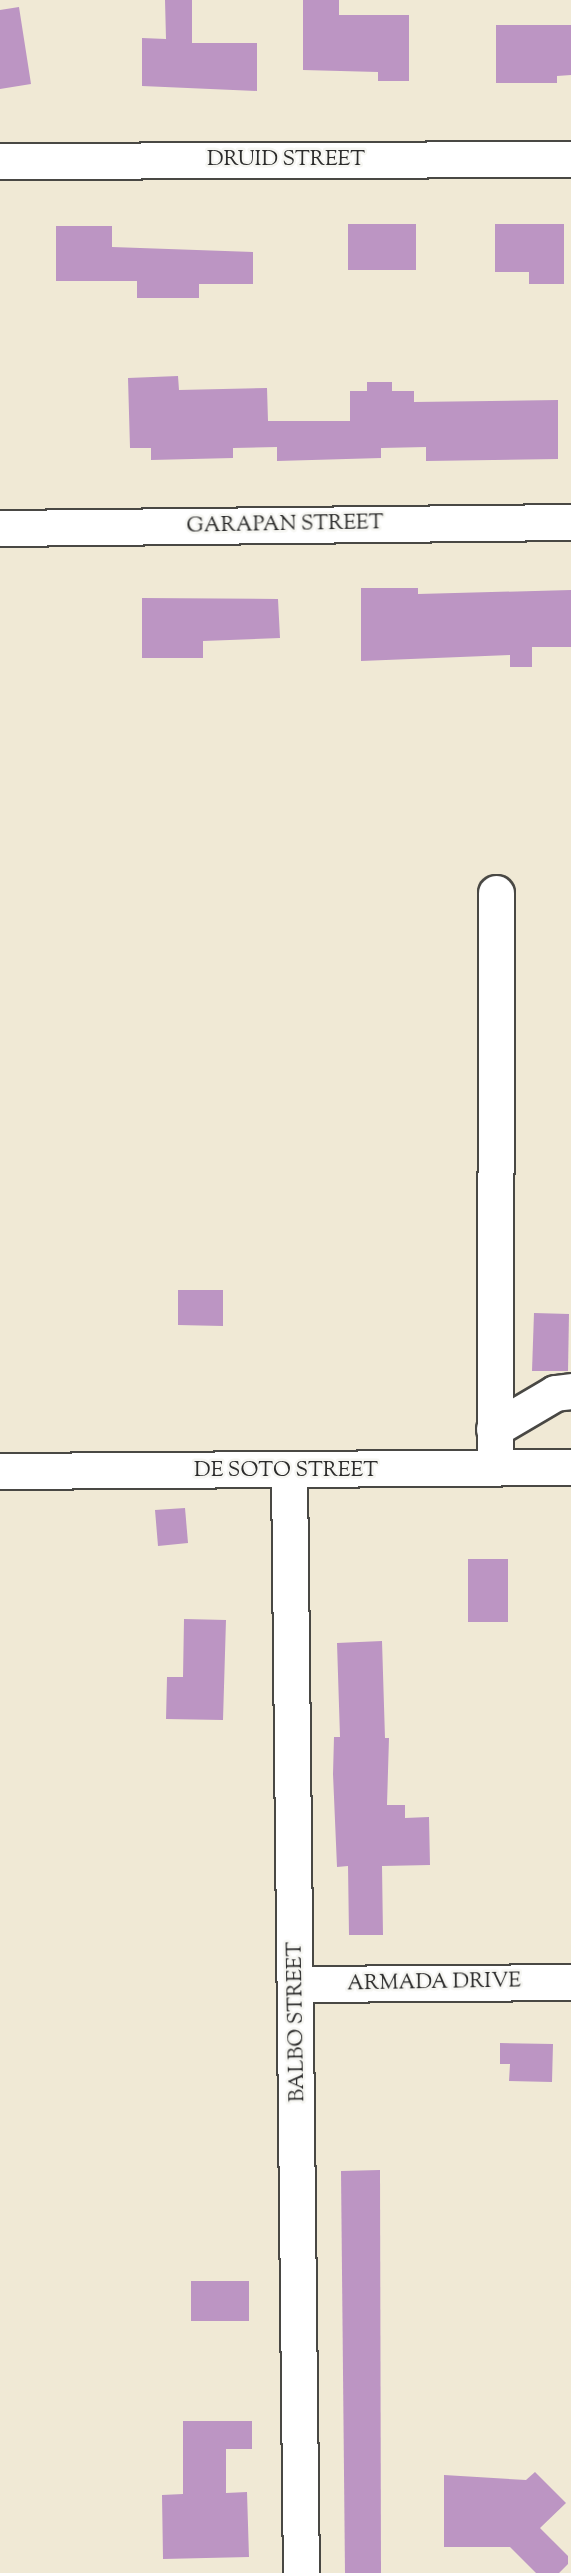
<!DOCTYPE html>
<html>
<head>
<meta charset="utf-8">
<style>
	body { margin:0 }
	#map { position:relative; width:571px; height:2573px; overflow:hidden; background:#f0e9d5; font-family:"Sorts Mill Goudy",serif }
	div>[style] { position:absolute }
	.building>* { inset:0; background:#bc95c3 }
	.roads { filter:drop-shadow(2px 0 #494844) drop-shadow(-2px 0 #494844) drop-shadow(0 2px #494844) drop-shadow(0 -2px #494844) }
	.minor>* { height:35px; margin:-17.5px; padding:0 17.5px; transform-origin:17.5px; border-radius:17.5px; background:#fff }
	span { translate:-50% -50%; white-space:nowrap; text-align:center; line-height:1.15; -webkit-text-stroke:5px #f6f6f2; paint-order:stroke }
	.street-label { font-size:21px; color:#2b2b2b }
</style>
</head>
<body>
<div id="map">
	<div class="building">
		<i style="clip-path:polygon(165px 0,192px 0,192px 43px,257px 43px,257px 91px,142px 86px,142px 38px,166px 39px)"></i>
		<i style="clip-path:polygon(303px 0,339px 0,339px 15px,409px 15px,409px 81px,378px 81px,378px 72px,303px 70px)"></i>
		<i style="clip-path:polygon(19px 7px,31px 84px,0 89px,0 10px)"></i>
		<i style="clip-path:polygon(496px 25px,571px 25px,571px 75px,557px 76px,557px 83px,496px 83px)"></i>
		<i style="clip-path:polygon(348px 224px,416px 224px,416px 270px,348px 270px)"></i>
		<i style="clip-path:polygon(495px 224px,564px 224px,564px 284px,529px 284px,529px 272px,495px 272px)"></i>
		<i style="clip-path:polygon(56px 226px,112px 226px,112px 247px,253px 252px,253px 284px,199px 284px,199px 298px,137px 298px,137px 281px,56px 281px)"></i>
		<i style="clip-path:polygon(178px 376px,179px 390px,267px 388px,268px 421px,350px 421px,350px 391px,367px 391px,367px 382px,392px 382px,392px 391px,414px 391px,414px 402px,558px 400px,558px 459px,426px 461px,426px 447px,381px 448px,381px 458px,277px 461px,277px 447px,233px 448px,233px 458px,151px 460px,151px 448px,130px 448px,128px 378px)"></i>
		<i style="clip-path:polygon(361px 588px,418px 588px,418px 594px,571px 590px,571px 647px,532px 647px,532px 667px,510px 667px,510px 655px,361px 661px)"></i>
		<i style="clip-path:polygon(142px 598px,278px 599px,280px 638px,203px 641px,203px 658px,142px 658px)"></i>
		<i style="clip-path:polygon(178px 1290px,223px 1290px,223px 1326px,178px 1325px)"></i>
		<i style="clip-path:polygon(534px 1313px,569px 1314px,568px 1371px,532px 1371px)"></i>
		<i style="clip-path:polygon(185px 1508px,188px 1543px,158px 1546px,155px 1510px)"></i>
		<i style="clip-path:polygon(468px 1559px,508px 1559px,508px 1622px,468px 1622px)"></i>
		<i style="clip-path:polygon(184px 1619px,226px 1620px,223px 1720px,166px 1719px,167px 1677px,183px 1677px)"></i>
		<i style="clip-path:polygon(382px 1641px,385px 1738px,389px 1738px,387px 1805px,405px 1805px,405px 1818px,429px 1817px,430px 1865px,382px 1866px,383px 1935px,349px 1935px,348px 1866px,337px 1867px,333px 1774px,334px 1737px,340px 1737px,337px 1643px)"></i>
		<i style="clip-path:polygon(500px 2043px,553px 2044px,552px 2082px,509px 2081px,510px 2064px,500px 2064px)"></i>
		<i style="clip-path:polygon(380px 2170px,381px 2573px,345px 2573px,341px 2171px)"></i>
		<i style="clip-path:polygon(191px 2281px,249px 2281px,249px 2321px,191px 2321px)"></i>
		<i style="clip-path:polygon(183px 2421px,252px 2421px,252px 2449px,226px 2449px,226px 2493px,247px 2492px,249px 2557px,163px 2559px,162px 2495px,183px 2494px)"></i>
		<i style="clip-path:polygon(535px 2472px,566px 2503px,540px 2528px,568px 2556px,568px 2564px,559px 2573px,536px 2573px,510px 2547px,444px 2547px,444px 2475px,526px 2480px)"></i>
	</div>
	<div class="roads">
		<div class="minor">
			<i style="left:0;top:161px;width:571px;rotate:-0.2deg"></i>
			<i style="left:0;top:528px;width:571px;rotate:-0.6deg"></i>
			<i style="left:494px;top:1429px;width:71px;rotate:-30.5deg"></i>
			<i style="left:555px;top:1393px;width:16px;rotate:-7deg"></i>
			<i style="left:495px;top:1468px;width:575px;rotate:-89.9deg"></i>
			<i style="left:0;top:1471px;width:571px;rotate:-0.4deg"></i>
			<i style="left:289px;top:1471px;width:1102px;rotate:89.38deg"></i>
			<i style="left:297px;top:1984px;width:274px;rotate:-0.4deg"></i>
		</div>
	</div>
	<div class="street-label">
		<span style="left:286px;top:160px">DRUID STREET</span>
		<span style="left:285px;top:525px;rotate:-1deg">GARAPAN STREET</span>
		<span style="left:286px;top:1471px">DE SOTO STREET</span>
		<span style="left:434px;top:1983px;rotate:-1deg">ARMADA DRIVE</span>
		<span style="left:297px;top:2022px;rotate:-91deg">BALBO STREET</span>
	</div>
</div>
</body>
</html>
